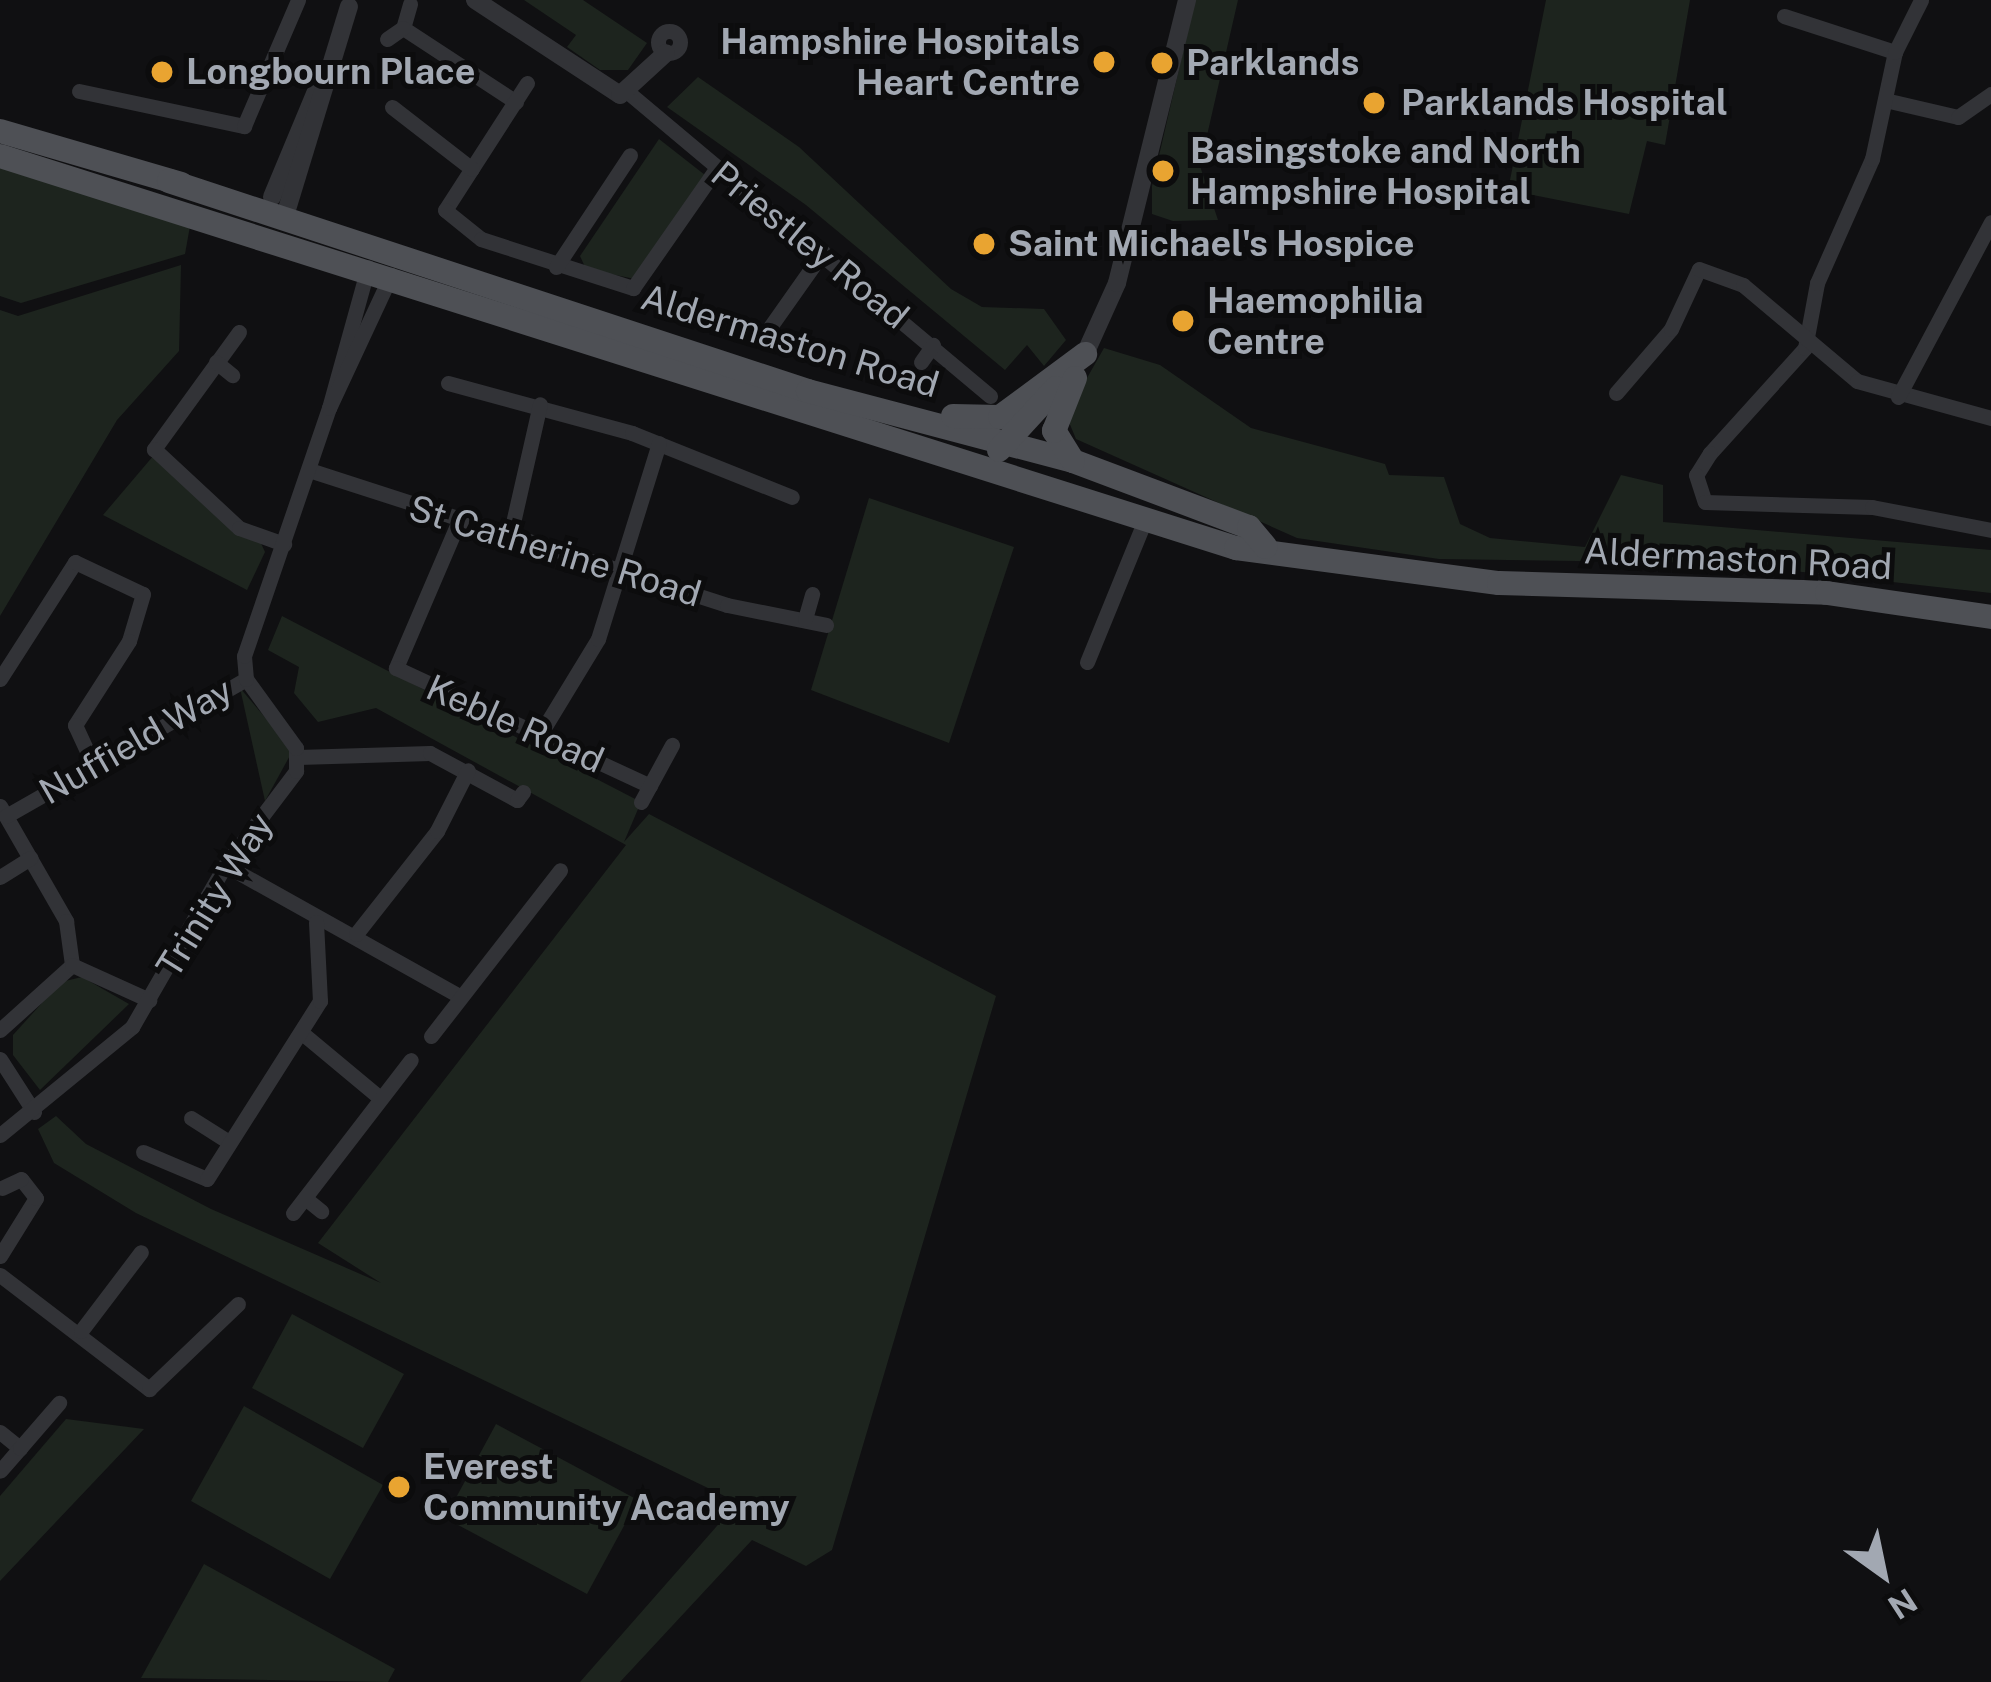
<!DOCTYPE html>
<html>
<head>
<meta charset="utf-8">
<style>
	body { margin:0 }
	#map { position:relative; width:1991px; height:1682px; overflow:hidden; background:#101012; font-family:"Public Sans",sans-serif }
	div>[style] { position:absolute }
	.green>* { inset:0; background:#1d241e }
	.minor>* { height:15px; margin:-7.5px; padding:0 7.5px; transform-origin:7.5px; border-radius:7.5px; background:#323337 }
	.minor>.ring { margin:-7.5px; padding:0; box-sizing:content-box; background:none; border:15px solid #323337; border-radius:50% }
	.tertiary>* { height:18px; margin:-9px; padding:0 9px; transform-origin:9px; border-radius:9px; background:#323337 }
	.primary>* { height:24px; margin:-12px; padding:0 12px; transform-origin:12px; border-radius:12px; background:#4e5055 }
	.dots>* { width:33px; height:33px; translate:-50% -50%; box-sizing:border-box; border:6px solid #0c0c0d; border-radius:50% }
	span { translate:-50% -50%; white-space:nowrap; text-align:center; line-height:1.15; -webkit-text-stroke:10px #0c0c0d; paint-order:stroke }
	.poi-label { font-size:36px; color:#a2a8b2; font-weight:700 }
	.right { translate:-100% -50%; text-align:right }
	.left { translate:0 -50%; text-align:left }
	.street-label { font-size:36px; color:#a2a8b2 }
	.north { position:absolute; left:1823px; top:1514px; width:120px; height:120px; -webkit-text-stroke:9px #0c0c0d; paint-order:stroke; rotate:147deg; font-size:33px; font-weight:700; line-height:48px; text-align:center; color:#a2a8b2 }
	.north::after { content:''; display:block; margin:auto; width:42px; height:54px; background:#a2a8b2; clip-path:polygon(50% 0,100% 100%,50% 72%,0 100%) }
</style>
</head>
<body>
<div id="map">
	<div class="green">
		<i style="clip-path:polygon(524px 0,583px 0,647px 43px,628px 70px,600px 70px,567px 47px,576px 35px)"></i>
		<i style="clip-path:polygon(1195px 0,1238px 0,1200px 166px,1218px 220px,1173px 221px,1152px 214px,1152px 186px)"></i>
		<i style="clip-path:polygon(1546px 0,1690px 0,1665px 145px,1647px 141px,1629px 214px,1508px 190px)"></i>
		<i style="clip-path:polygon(698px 77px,799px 147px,951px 289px,982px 307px,1044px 309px,1066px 340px,1044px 366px,1027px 345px,1005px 370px,806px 205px,667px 107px)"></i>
		<i style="clip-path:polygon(659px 139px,705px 175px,635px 279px,586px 269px,580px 256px)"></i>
		<i style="clip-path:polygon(0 164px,190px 226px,185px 254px,21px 303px,0 296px)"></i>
		<i style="clip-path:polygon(181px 265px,179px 351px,117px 420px,0 616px,0 310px,18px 316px)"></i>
		<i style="clip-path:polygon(1104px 348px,1160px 365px,1251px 428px,1385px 464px,1389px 475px,1444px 477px,1460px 524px,1490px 538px,1585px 547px,1621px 475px,1663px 485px,1663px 522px,1991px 550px,1991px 593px,1722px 563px,1439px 559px,1297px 538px,1076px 439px,1066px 415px)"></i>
		<i style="clip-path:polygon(154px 455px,259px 539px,265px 552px,247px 590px,103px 515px)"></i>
		<i style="clip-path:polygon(869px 498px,1014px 547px,949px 743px,811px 690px)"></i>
		<i style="clip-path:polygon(282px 616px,641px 802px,624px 842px,649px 814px,996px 996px,832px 1550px,806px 1566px,752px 1540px,620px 1682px,580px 1682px,738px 1502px,810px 1537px,136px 1213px,54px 1163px,38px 1129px,56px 1116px,86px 1144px,211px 1209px,381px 1283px,318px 1243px,626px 845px,376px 708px,318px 722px,294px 693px,299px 667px,268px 650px)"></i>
		<i style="clip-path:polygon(240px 688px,293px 750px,265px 801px)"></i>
		<i style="clip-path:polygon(82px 977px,129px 1004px,40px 1090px,13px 1055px,13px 1035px,61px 982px)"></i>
		<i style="clip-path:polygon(292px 1314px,404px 1374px,363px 1448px,252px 1388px)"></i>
		<i style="clip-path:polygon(244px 1406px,383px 1485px,330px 1579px,191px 1501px)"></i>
		<i style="clip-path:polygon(66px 1419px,144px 1429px,0 1581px,0 1496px)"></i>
		<i style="clip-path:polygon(496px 1424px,638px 1500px,587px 1594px,445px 1518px)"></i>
		<i style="clip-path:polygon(204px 1564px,395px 1669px,388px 1682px,141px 1678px)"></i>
	</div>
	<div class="minor">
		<i style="left:410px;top:4px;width:25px;rotate:106deg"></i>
		<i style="left:403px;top:28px;width:135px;rotate:33.2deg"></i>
		<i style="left:1784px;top:16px;width:117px;rotate:18deg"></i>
		<i class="ring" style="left:658px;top:31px;width:7px;height:7px"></i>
		<i style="left:387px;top:39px;width:19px;rotate:-35deg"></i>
		<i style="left:527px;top:83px;width:151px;rotate:122.8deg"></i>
		<i style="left:445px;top:210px;width:46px;rotate:38.9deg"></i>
		<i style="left:481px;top:239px;width:160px;rotate:17.9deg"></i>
		<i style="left:633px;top:288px;width:145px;rotate:-55.1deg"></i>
		<i style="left:79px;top:91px;width:169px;rotate:12deg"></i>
		<i style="left:244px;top:126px;width:137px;rotate:-66.8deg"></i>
		<i style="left:630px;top:94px;width:470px;rotate:40deg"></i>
		<i style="left:1885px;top:100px;width:75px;rotate:13.1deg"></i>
		<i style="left:1958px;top:117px;width:40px;rotate:-34.9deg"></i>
		<i style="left:392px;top:107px;width:101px;rotate:37.8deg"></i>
		<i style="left:556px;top:267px;width:134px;rotate:-56.5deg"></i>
		<i style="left:770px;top:327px;width:92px;rotate:-54.8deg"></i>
		<i style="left:239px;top:332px;width:145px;rotate:126deg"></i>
		<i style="left:154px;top:449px;width:116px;rotate:42.9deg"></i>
		<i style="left:239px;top:528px;width:48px;rotate:19.6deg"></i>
		<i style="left:1805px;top:348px;width:142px;rotate:132.1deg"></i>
		<i style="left:1710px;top:453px;width:26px;rotate:122deg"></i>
		<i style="left:1696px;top:475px;width:28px;rotate:72deg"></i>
		<i style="left:1705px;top:502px;width:167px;rotate:1.7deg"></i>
		<i style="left:1872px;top:507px;width:121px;rotate:10.9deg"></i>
		<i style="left:1805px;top:348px;width:66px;rotate:-79.5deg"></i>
		<i style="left:1817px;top:283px;width:136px;rotate:-66.1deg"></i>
		<i style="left:1872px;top:159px;width:109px;rotate:-77.9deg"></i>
		<i style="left:1895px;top:52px;width:58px;rotate:-63.4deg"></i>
		<i style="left:216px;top:362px;width:21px;rotate:39deg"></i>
		<i style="left:921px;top:362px;width:21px;rotate:-55deg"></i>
		<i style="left:448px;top:383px;width:191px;rotate:15.2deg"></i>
		<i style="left:632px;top:433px;width:172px;rotate:21.8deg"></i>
		<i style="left:1616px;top:393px;width:84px;rotate:-49.3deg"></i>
		<i style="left:1671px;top:329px;width:66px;rotate:-65deg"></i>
		<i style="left:1699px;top:269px;width:47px;rotate:20deg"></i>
		<i style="left:1743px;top:285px;width:149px;rotate:40.1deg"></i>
		<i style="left:1857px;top:381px;width:139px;rotate:15.4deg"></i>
		<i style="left:1898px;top:397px;width:198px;rotate:-62deg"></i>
		<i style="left:329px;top:408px;width:146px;rotate:-74.5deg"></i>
		<i style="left:309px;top:470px;width:439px;rotate:17.9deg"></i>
		<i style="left:727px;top:605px;width:101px;rotate:11.4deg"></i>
		<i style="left:458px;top:523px;width:158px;rotate:113.2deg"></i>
		<i style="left:396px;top:668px;width:280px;rotate:24.9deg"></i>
		<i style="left:510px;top:536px;width:135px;rotate:-77.2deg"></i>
		<i style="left:805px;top:619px;width:26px;rotate:-74deg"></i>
		<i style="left:1087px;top:662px;width:146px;rotate:-67.8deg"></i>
		<i style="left:0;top:679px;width:139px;rotate:-57.3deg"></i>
		<i style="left:75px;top:562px;width:75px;rotate:25.2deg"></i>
		<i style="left:143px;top:594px;width:49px;rotate:106.6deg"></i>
		<i style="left:129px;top:641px;width:100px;rotate:122.7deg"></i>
		<i style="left:75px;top:725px;width:41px;rotate:65.3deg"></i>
		<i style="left:539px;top:736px;width:114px;rotate:-58.7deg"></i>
		<i style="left:598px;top:639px;width:205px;rotate:-72.7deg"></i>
		<i style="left:298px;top:757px;width:132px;rotate:-1.7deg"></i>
		<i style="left:430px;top:753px;width:99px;rotate:28.4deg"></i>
		<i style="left:517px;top:800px;width:10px;rotate:-53deg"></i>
		<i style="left:641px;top:802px;width:65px;rotate:-61.5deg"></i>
		<i style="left:0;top:806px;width:133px;rotate:60.1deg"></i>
		<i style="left:66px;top:921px;width:44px;rotate:82.2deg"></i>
		<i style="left:6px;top:816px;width:276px;rotate:-29.7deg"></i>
		<i style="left:225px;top:865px;width:270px;rotate:29.2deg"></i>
		<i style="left:0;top:877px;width:36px;rotate:-32deg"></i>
		<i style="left:356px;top:934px;width:131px;rotate:-51.8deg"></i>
		<i style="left:437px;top:831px;width:68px;rotate:-63.1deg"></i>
		<i style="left:0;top:1030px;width:97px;rotate:-42.1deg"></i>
		<i style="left:72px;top:965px;width:85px;rotate:24.4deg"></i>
		<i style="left:302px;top:1033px;width:102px;rotate:39.8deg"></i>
		<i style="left:431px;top:1036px;width:210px;rotate:-52.1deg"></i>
		<i style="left:0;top:1059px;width:63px;rotate:57.3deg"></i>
		<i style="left:191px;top:1118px;width:45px;rotate:32.3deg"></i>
		<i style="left:0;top:1135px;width:171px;rotate:-39.3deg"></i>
		<i style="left:132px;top:1027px;width:187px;rotate:-60.1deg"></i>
		<i style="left:225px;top:865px;width:118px;rotate:-52.9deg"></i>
		<i style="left:296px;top:771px;width:23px;rotate:-90deg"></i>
		<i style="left:296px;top:748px;width:85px;rotate:-125.9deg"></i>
		<i style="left:246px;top:679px;width:23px;rotate:-95deg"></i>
		<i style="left:244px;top:656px;width:262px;rotate:-71.1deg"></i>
		<i style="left:329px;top:408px;width:147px;rotate:-65deg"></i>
		<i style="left:143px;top:1152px;width:69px;rotate:22.9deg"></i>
		<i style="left:207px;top:1179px;width:211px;rotate:-57.6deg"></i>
		<i style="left:320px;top:1001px;width:79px;rotate:-92.9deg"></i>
		<i style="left:305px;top:1198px;width:21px;rotate:39deg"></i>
		<i style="left:293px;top:1213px;width:193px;rotate:-52.4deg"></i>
		<i style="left:0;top:1256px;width:68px;rotate:-58.2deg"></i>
		<i style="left:36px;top:1198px;width:24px;rotate:-128deg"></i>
		<i style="left:21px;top:1179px;width:21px;rotate:155deg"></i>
		<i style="left:0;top:1275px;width:188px;rotate:37.4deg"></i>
		<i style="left:149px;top:1389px;width:123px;rotate:-43.7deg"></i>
		<i style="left:81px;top:1331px;width:99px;rotate:-52.8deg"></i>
		<i style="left:0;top:1432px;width:26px;rotate:39deg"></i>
		<i style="left:20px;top:1448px;width:30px;rotate:131deg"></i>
		<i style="left:20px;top:1448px;width:60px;rotate:-49.1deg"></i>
	</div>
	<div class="tertiary">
		<i style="left:475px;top:0;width:173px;rotate:33.2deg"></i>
		<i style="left:620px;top:95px;width:62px;rotate:-42.4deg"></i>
		<i style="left:272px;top:197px;width:130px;rotate:-67.4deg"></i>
		<i style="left:284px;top:219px;width:222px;rotate:-73deg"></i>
		<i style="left:1085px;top:354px;width:78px;rotate:-65.7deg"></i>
		<i style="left:1117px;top:283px;width:292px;rotate:-76.1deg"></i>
	</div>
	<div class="primary">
		<i style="left:0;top:131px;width:189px;rotate:16.3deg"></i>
		<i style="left:0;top:156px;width:1297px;rotate:17.6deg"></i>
		<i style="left:1236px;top:548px;width:265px;rotate:7.6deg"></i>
		<i style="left:1499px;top:583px;width:328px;rotate:1.7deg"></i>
		<i style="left:1827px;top:593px;width:166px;rotate:8.3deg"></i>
		<i style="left:169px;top:181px;width:673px;rotate:18.19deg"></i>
		<i style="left:808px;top:391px;width:274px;rotate:14.8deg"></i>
		<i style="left:1073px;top:461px;width:188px;rotate:20.6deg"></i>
		<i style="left:1249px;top:527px;width:26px;rotate:50deg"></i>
		<i style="left:953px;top:416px;width:47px;rotate:1.2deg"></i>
		<i style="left:1000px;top:417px;width:106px;rotate:-36.5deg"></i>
		<i style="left:999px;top:450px;width:84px;rotate:-47.4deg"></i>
		<i style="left:1073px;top:461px;width:36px;rotate:-122deg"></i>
		<i style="left:1054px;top:431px;width:57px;rotate:-68.4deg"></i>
	</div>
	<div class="dots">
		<i style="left:1104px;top:62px;background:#e9a431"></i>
		<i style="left:1162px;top:63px;background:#e9a431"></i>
		<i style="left:162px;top:72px;background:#e9a431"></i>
		<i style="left:1374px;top:103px;background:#e9a431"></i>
		<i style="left:1163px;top:171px;background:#e9a431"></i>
		<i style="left:984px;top:244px;background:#e9a431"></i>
		<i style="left:1183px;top:321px;background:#e9a431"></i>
		<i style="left:399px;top:1487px;background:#e9a431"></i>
	</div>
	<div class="poi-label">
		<span class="right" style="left:1080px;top:62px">Hampshire Hospitals<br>Heart Centre</span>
		<span class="left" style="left:1186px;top:63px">Parklands</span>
		<span class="left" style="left:186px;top:72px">Longbourn Place</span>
		<span class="left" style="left:1401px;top:103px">Parklands Hospital</span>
		<span class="left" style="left:1190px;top:171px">Basingstoke and North<br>Hampshire Hospital</span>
		<span class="left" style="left:1008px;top:244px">Saint Michael's Hospice</span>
		<span class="left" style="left:1207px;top:321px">Haemophilia<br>Centre</span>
		<span class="left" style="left:423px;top:1487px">Everest<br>Community Academy</span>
	</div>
	<div class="street-label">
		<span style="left:810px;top:245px;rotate:39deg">Priestley Road</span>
		<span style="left:790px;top:341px;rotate:17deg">Aldermaston Road</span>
		<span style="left:555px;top:551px;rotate:17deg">St Catherine Road</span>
		<span style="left:1738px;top:559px;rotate:3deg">Aldermaston Road</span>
		<span style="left:515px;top:724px;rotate:24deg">Keble Road</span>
		<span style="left:136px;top:741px;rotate:-30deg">Nuffield Way</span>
		<span style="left:215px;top:895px;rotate:-58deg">Trinity Way</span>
	</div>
	<div class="north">N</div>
</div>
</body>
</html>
